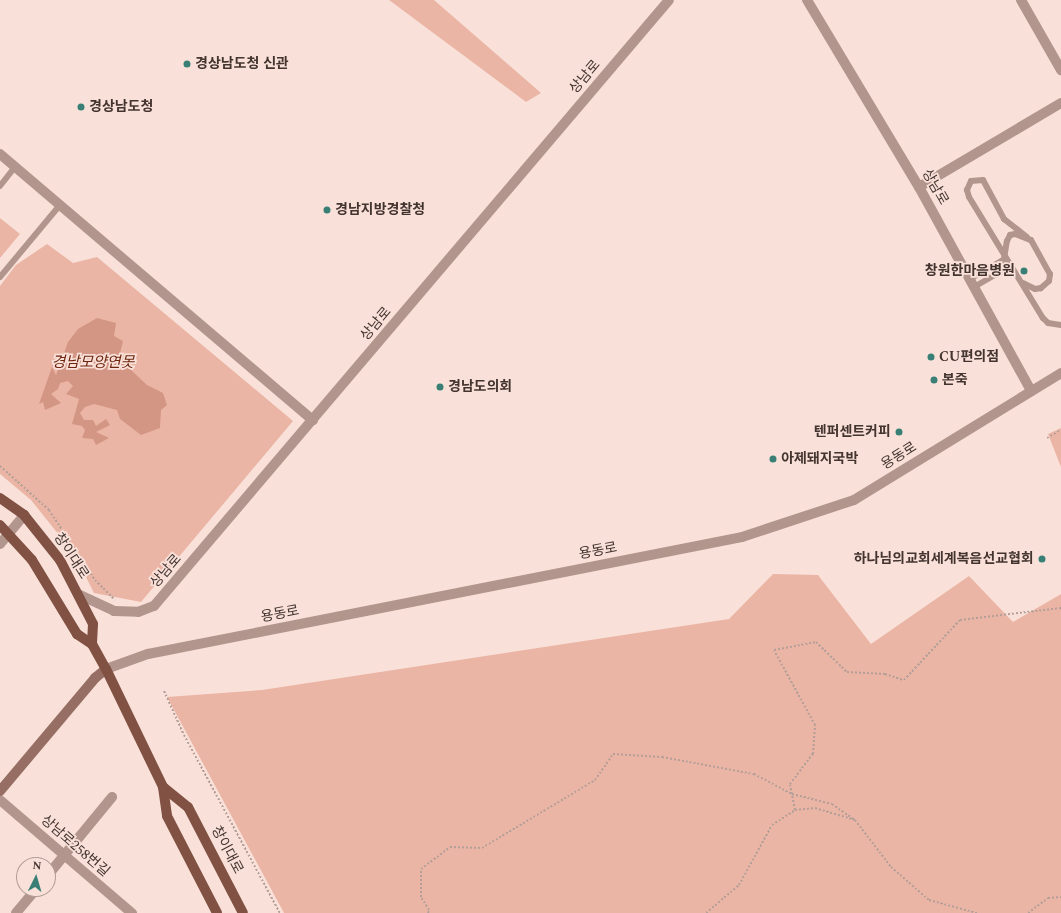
<!DOCTYPE html>
<html>
<head>
<meta charset="utf-8">
<style>
	body { margin:0 }
	#map { position:relative; width:1061px; height:913px; overflow:hidden; background:#f9e1d9; font-family:Spectral,"Noto Sans KR",serif }
	div>[style] { position:absolute }
	.green>* { inset:0; background:#ebb5a5 }
	.water>* { inset:0; background:#d49684 }
	.path>* { height:2px; margin-top:-1px; transform-origin:0; background:repeating-linear-gradient(90deg,#b49f98 0 2px,transparent 0 4px) }
	.service>* { height:6px; margin:-3px; padding:0 3px; transform-origin:3px; border-radius:3px; background:#b2968d }
	.minor>* { height:10px; margin:-5px; padding:0 5px; transform-origin:5px; border-radius:5px; background:#b2968d }
	.tertiary>* { height:10px; margin:-5px; padding:0 5px; transform-origin:5px; border-radius:5px; background:#b2968d }
	.secondary>* { height:10px; margin:-5px; padding:0 5px; transform-origin:5px; border-radius:5px; background:#966e63 }
	.primary>* { height:10px; margin:-5px; padding:0 5px; transform-origin:5px; border-radius:5px; background:#815244 }
	.dots>* { width:11px; height:11px; translate:-50% -50%; box-sizing:border-box; border:2px solid #f9e1d9; border-radius:50% }
	span { translate:-50% -50%; white-space:nowrap; text-align:center; line-height:1.15; -webkit-text-stroke:3.5px #f9e1d9; paint-order:stroke }
	.poi-label { font-size:14px; color:#443430; font-weight:700 }
	.left { translate:0 -50%; text-align:left }
	.right { translate:-100% -50%; text-align:right }
	.street-label { font-size:14px; color:#443430 }
	.water-label { font-size:15px; color:#6e250e; font-style:italic }
	.north { position:absolute; left:16px; top:857px; width:40px; height:40px; box-sizing:border-box; background:#f9e1d9; border:1px solid #b19c95; border-radius:50%; rotate:5deg; font-size:11px; font-weight:700; line-height:16px; text-align:center; color:#443430 }
	.north::after { content:''; display:block; margin:auto; width:14px; height:18px; background:#397f76; clip-path:polygon(50% 0,100% 100%,50% 72%,0 100%) }
</style>
</head>
<body>
<div id="map">
	<div class="green">
		<i style="clip-path:polygon(389px 0,434px 0,541px 93px,526px 102px)"></i>
		<i style="clip-path:polygon(0 218px,20px 234px,0 258px)"></i>
		<i style="clip-path:polygon(47px 244px,73px 263px,97px 257px,293px 421px,141px 602px,94px 593px,75px 555px,31px 500px,0 474px,0 286px,16px 265px)"></i>
		<i style="clip-path:polygon(1061px 428px,1061px 467px,1048px 434px)"></i>
		<i style="clip-path:polygon(773px 574px,818px 575px,871px 644px,969px 576px,1013px 622px,1061px 594px,1061px 913px,284px 913px,167px 697px,262px 690px,729px 619px)"></i>
	</div>
	<div class="water">
		<i style="clip-path:polygon(97px 318px,116px 323px,114px 336px,123px 341px,120px 353px,132px 371px,147px 385px,163px 393px,167px 405px,161px 410px,160px 428px,141px 435px,120px 419px,117px 410px,94px 404px,85px 407px,80px 413px,84px 420px,93px 420px,96px 426px,106px 419px,110px 425px,96px 432px,109px 438px,96px 445px,93px 439px,82px 438px,85px 430px,82px 426px,72px 424px,79px 399px,66px 394px,73px 386px,68px 381px,60px 383px,58px 389px,51px 394px,61px 403px,45px 410px,43px 402px,39px 404px,52px 367px,56px 375px,68px 342px,78px 329px)"></i>
	</div>
	<div class="path">
		<i style="left:1047px;top:438px;width:16px;rotate:-30deg"></i>
		<i style="left:0;top:466px;width:66px;rotate:41.9deg"></i>
		<i style="left:49px;top:510px;width:84px;rotate:56.7deg"></i>
		<i style="left:95px;top:580px;width:28px;rotate:45deg"></i>
		<i style="left:164px;top:691px;width:48px;rotate:65.6deg"></i>
		<i style="left:184px;top:735px;width:202px;rotate:61.7deg"></i>
		<i style="left:795px;top:810px;width:26px;rotate:-101deg"></i>
		<i style="left:790px;top:784px;width:38px;rotate:-53deg"></i>
		<i style="left:813px;top:754px;width:29px;rotate:-86deg"></i>
		<i style="left:815px;top:725px;width:85px;rotate:-118.7deg"></i>
		<i style="left:774px;top:650px;width:43px;rotate:-10.8deg"></i>
		<i style="left:816px;top:642px;width:43px;rotate:44.1deg"></i>
		<i style="left:847px;top:672px;width:38px;rotate:3deg"></i>
		<i style="left:885px;top:674px;width:20px;rotate:18deg"></i>
		<i style="left:904px;top:680px;width:82px;rotate:-47deg"></i>
		<i style="left:960px;top:620px;width:102px;rotate:-6.8deg"></i>
		<i style="left:428px;top:913px;width:3px;rotate:-72deg"></i>
		<i style="left:429px;top:910px;width:15px;rotate:-122deg"></i>
		<i style="left:421px;top:897px;width:28px;rotate:-90deg"></i>
		<i style="left:421px;top:869px;width:36px;rotate:-37deg"></i>
		<i style="left:450px;top:847px;width:32px;rotate:2deg"></i>
		<i style="left:482px;top:848px;width:132px;rotate:-31deg"></i>
		<i style="left:595px;top:780px;width:32px;rotate:-55deg"></i>
		<i style="left:613px;top:754px;width:49px;rotate:3.5deg"></i>
		<i style="left:662px;top:757px;width:94px;rotate:10.5deg"></i>
		<i style="left:754px;top:774px;width:43px;rotate:27.8deg"></i>
		<i style="left:792px;top:794px;width:41px;rotate:14deg"></i>
		<i style="left:832px;top:804px;width:28px;rotate:35deg"></i>
		<i style="left:706px;top:913px;width:43px;rotate:-40.3deg"></i>
		<i style="left:739px;top:885px;width:68px;rotate:-61.2deg"></i>
		<i style="left:772px;top:825px;width:27px;rotate:-33deg"></i>
		<i style="left:795px;top:810px;width:20px;rotate:-6deg"></i>
		<i style="left:815px;top:808px;width:42px;rotate:16.7deg"></i>
		<i style="left:855px;top:820px;width:59px;rotate:52.5deg"></i>
		<i style="left:891px;top:867px;width:50px;rotate:41deg"></i>
		<i style="left:929px;top:900px;width:50px;rotate:15.2deg"></i>
		<i style="left:1028px;top:913px;width:25px;rotate:-37deg"></i>
		<i style="left:1048px;top:898px;width:13px;rotate:-4deg"></i>
	</div>
	<div class="service">
		<i style="left:0;top:186px;width:24px;rotate:-52deg"></i>
		<i style="left:1027px;top:237px;width:29px;rotate:-142deg"></i>
		<i style="left:1004px;top:219px;width:44px;rotate:-118.3deg"></i>
		<i style="left:983px;top:180px;width:12px;rotate:175deg"></i>
		<i style="left:971px;top:181px;width:10px;rotate:114deg"></i>
		<i style="left:967px;top:190px;width:7px;rotate:74deg"></i>
		<i style="left:969px;top:197px;width:142px;rotate:58.6deg"></i>
		<i style="left:1043px;top:318px;width:7px;rotate:45deg"></i>
		<i style="left:1048px;top:323px;width:13px;rotate:9deg"></i>
		<i style="left:0;top:277px;width:94px;rotate:-50.2deg"></i>
		<i style="left:970px;top:279px;width:39px;rotate:-30deg"></i>
		<i style="left:1004px;top:259px;width:18px;rotate:-81deg"></i>
		<i style="left:1007px;top:241px;width:7px;rotate:-63deg"></i>
		<i style="left:1010px;top:235px;width:5px;rotate:-11deg"></i>
		<i style="left:1015px;top:234px;width:17px;rotate:21deg"></i>
		<i style="left:1031px;top:240px;width:39px;rotate:61deg"></i>
		<i style="left:1050px;top:274px;width:7px;rotate:98deg"></i>
		<i style="left:1049px;top:281px;width:11px;rotate:139deg"></i>
		<i style="left:1041px;top:288px;width:6px;rotate:171deg"></i>
		<i style="left:1035px;top:289px;width:13px;rotate:-153deg"></i>
		<i style="left:974px;top:287px;width:34px;rotate:-30deg"></i>
		<i style="left:1003px;top:270px;width:5px;rotate:-11deg"></i>
		<i style="left:1008px;top:269px;width:8px;rotate:30deg"></i>
	</div>
	<div class="minor">
		<i style="left:807px;top:0;width:218px;rotate:59.1deg"></i>
		<i style="left:919px;top:187px;width:233px;rotate:61.2deg"></i>
		<i style="left:1021px;top:0;width:81px;rotate:60.3deg"></i>
		<i style="left:0;top:154px;width:411px;rotate:40.4deg"></i>
		<i style="left:919px;top:187px;width:165px;rotate:-30.6deg"></i>
		<i style="left:0;top:544px;width:38px;rotate:-50deg"></i>
		<i style="left:80px;top:595px;width:38px;rotate:25deg"></i>
		<i style="left:114px;top:611px;width:24px;rotate:2deg"></i>
		<i style="left:138px;top:612px;width:17px;rotate:-21deg"></i>
		<i style="left:154px;top:606px;width:795px;rotate:-49.64deg"></i>
		<i style="left:0;top:800px;width:174px;rotate:40.6deg"></i>
		<i style="left:48px;top:875px;width:101px;rotate:-50.6deg"></i>
		<i style="left:16px;top:913px;width:31px;rotate:-50deg"></i>
	</div>
	<div class="tertiary">
		<i style="left:106px;top:669px;width:45px;rotate:-19.7deg"></i>
		<i style="left:148px;top:654px;width:605px;rotate:-11.14deg"></i>
		<i style="left:742px;top:537px;width:118px;rotate:-18.3deg"></i>
		<i style="left:854px;top:500px;width:243px;rotate:-31.5deg"></i>
	</div>
	<div class="secondary">
		<i style="left:0;top:791px;width:148px;rotate:-49.9deg"></i>
		<i style="left:95px;top:678px;width:14px;rotate:-39deg"></i>
	</div>
	<div class="primary">
		<i style="left:0;top:498px;width:29px;rotate:35deg"></i>
		<i style="left:24px;top:515px;width:58px;rotate:51.3deg"></i>
		<i style="left:60px;top:560px;width:72px;rotate:62.7deg"></i>
		<i style="left:93px;top:624px;width:20px;rotate:93deg"></i>
		<i style="left:0;top:525px;width:47px;rotate:47.6deg"></i>
		<i style="left:32px;top:560px;width:87px;rotate:58.7deg"></i>
		<i style="left:77px;top:634px;width:18px;rotate:34deg"></i>
		<i style="left:92px;top:644px;width:29px;rotate:61deg"></i>
		<i style="left:106px;top:669px;width:131px;rotate:64.2deg"></i>
		<i style="left:163px;top:787px;width:29px;rotate:82deg"></i>
		<i style="left:167px;top:816px;width:109px;rotate:62.7deg"></i>
		<i style="left:163px;top:787px;width:32px;rotate:39deg"></i>
		<i style="left:188px;top:807px;width:119px;rotate:62.6deg"></i>
	</div>
	<div class="dots">
		<i style="left:187px;top:64px;background:#397f76"></i>
		<i style="left:81px;top:107px;background:#397f76"></i>
		<i style="left:327px;top:210px;background:#397f76"></i>
		<i style="left:1024px;top:271px;background:#397f76"></i>
		<i style="left:931px;top:357px;background:#397f76"></i>
		<i style="left:934px;top:380px;background:#397f76"></i>
		<i style="left:440px;top:387px;background:#397f76"></i>
		<i style="left:899px;top:432px;background:#397f76"></i>
		<i style="left:773px;top:459px;background:#397f76"></i>
		<i style="left:1042px;top:559px;background:#397f76"></i>
	</div>
	<div class="poi-label">
		<span class="left" style="left:195px;top:64px">경상남도청 신관</span>
		<span class="left" style="left:89px;top:107px">경상남도청</span>
		<span class="left" style="left:335px;top:210px">경남지방경찰청</span>
		<span class="right" style="left:1015px;top:271px">창원한마음병원</span>
		<span class="left" style="left:939px;top:357px">CU편의점</span>
		<span class="left" style="left:942px;top:380px">본죽</span>
		<span class="left" style="left:448px;top:387px">경남도의회</span>
		<span class="right" style="left:891px;top:432px">텐퍼센트커피</span>
		<span class="left" style="left:781px;top:459px">아제돼지국박</span>
		<span class="right" style="left:1034px;top:559px">하나님의교회세계복음선교협회</span>
	</div>
	<div class="street-label">
		<span style="left:585px;top:77px;rotate:-50deg">상남로</span>
		<span style="left:935px;top:187px;rotate:60deg">상남로</span>
		<span style="left:376px;top:324px;rotate:-50deg">상남로</span>
		<span style="left:899px;top:456px;rotate:-32deg">용동로</span>
		<span style="left:598px;top:551px;rotate:-11deg">용동로</span>
		<span style="left:71px;top:556px;rotate:57deg">창이대로</span>
		<span style="left:166px;top:571px;rotate:-49deg">상남로</span>
		<span style="left:280px;top:614px;rotate:-11deg">용동로</span>
		<span style="left:75px;top:846px;rotate:41deg">상남로258번길</span>
		<span style="left:227px;top:850px;rotate:62deg">창이대로</span>
	</div>
	<div class="water-label">
		<span style="left:93px;top:363px">경남모양연못</span>
	</div>
	<div class="north">N</div>
</div>
</body>
</html>
